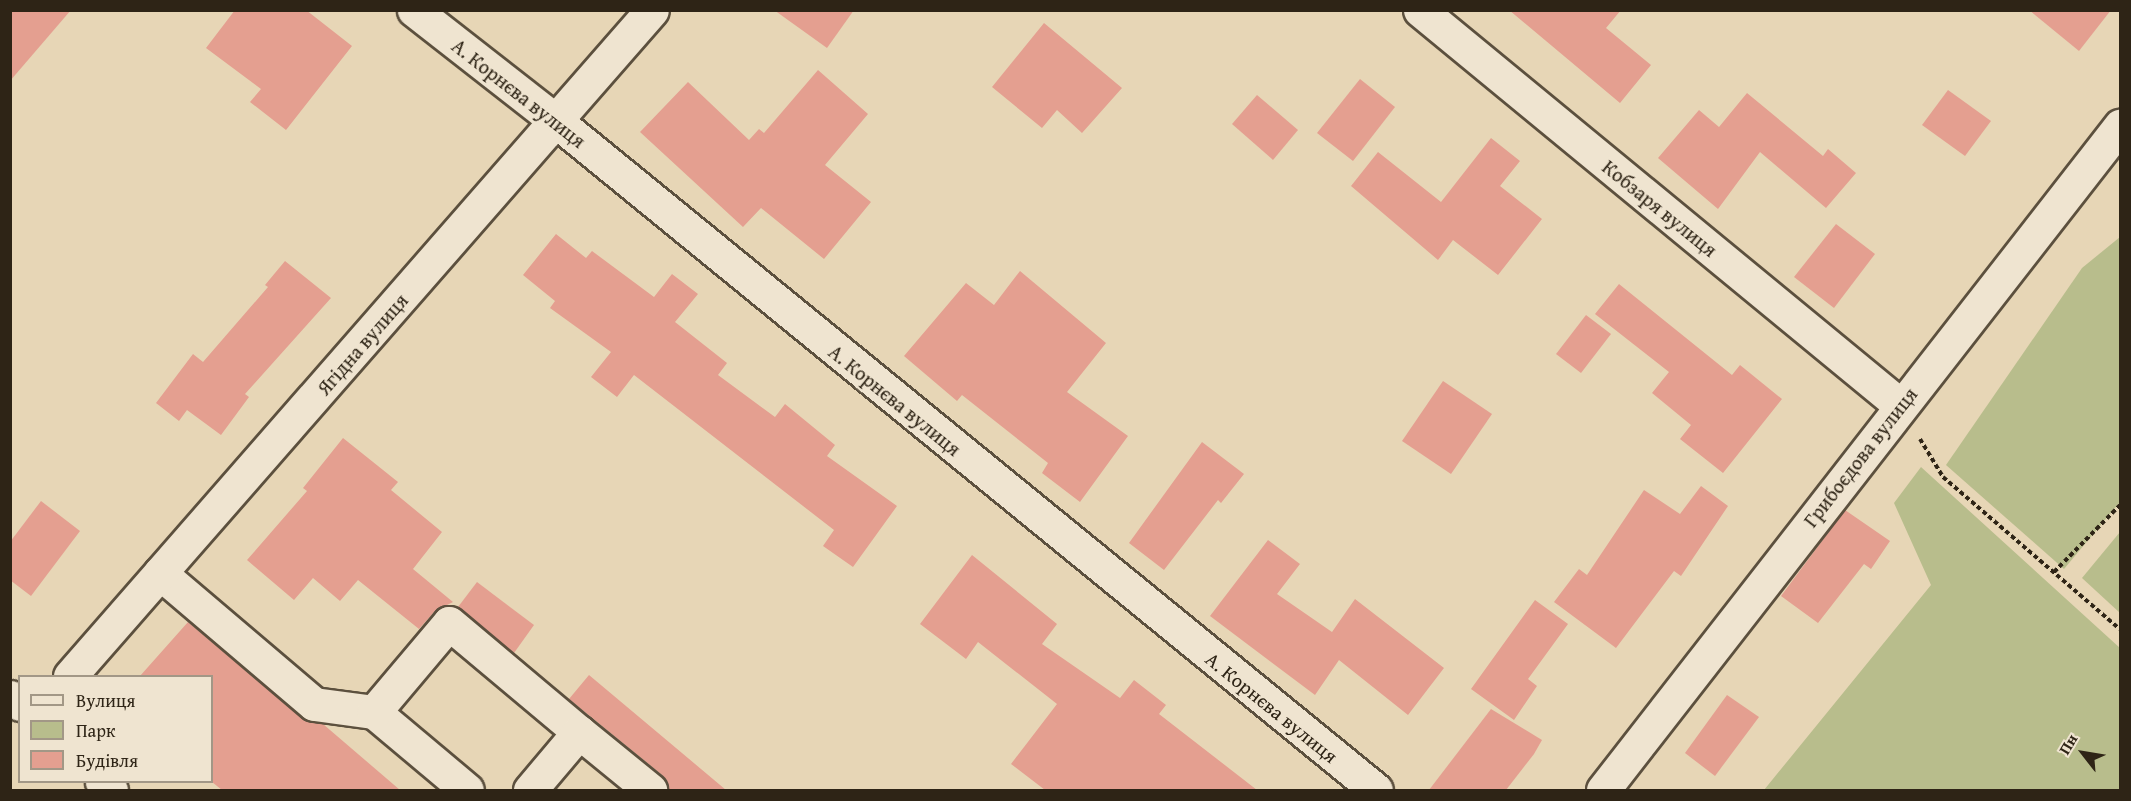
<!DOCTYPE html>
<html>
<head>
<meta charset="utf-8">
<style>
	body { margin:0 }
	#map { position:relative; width:2131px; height:801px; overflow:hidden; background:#e7d6b6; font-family:"Gentium Book Plus",serif }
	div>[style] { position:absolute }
	.green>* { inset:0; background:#b8bd8c }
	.building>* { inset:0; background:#e49f90 }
	.path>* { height:4px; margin-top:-2px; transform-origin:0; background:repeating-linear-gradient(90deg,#2e2416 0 4.5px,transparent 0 7.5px) }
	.roads { filter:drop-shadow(2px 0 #5c503e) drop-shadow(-2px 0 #5c503e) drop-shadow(0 2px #5c503e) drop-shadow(0 -2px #5c503e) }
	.minor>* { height:33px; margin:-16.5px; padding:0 16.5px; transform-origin:16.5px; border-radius:16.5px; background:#efe4d0 }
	span { translate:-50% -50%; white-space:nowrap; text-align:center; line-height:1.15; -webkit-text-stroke:4.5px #efe4d0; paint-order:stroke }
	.street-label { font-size:20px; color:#2e2416 }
	.frame { position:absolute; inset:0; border:12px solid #2e2416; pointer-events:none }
	.legend { position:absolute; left:18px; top:675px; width:195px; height:108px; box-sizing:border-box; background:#efe4d0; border:2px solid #a29786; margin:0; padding:8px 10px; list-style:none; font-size:18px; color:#2e2416 }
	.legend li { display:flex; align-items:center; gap:12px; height:30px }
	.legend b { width:30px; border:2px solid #a29786 }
	.north { position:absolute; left:2053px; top:723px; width:60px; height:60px; -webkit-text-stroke:4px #efe4d0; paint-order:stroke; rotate:301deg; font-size:16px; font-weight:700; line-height:24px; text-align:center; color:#2e2416 }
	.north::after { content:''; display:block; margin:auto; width:21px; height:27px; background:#2e2416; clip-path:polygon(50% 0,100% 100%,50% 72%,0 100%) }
</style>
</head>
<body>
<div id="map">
	<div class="green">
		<i style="clip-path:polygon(2120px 237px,2120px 502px,2064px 569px,1946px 465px,2082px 268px)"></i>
		<i style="clip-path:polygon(1921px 467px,2120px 648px,2120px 790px,1764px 790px,1931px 585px,1894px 503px)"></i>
		<i style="clip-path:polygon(2120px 532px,2120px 613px,2082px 578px)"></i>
	</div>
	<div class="building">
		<i style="clip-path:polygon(10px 10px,71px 10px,10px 81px)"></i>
		<i style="clip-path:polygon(235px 10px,306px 10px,352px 46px,286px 130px,250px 102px,261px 89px,206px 48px)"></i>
		<i style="clip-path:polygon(774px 10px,854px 10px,827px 48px)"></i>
		<i style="clip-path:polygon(1509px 10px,1621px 10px,1606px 28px,1651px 65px,1620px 103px)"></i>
		<i style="clip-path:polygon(2029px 10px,2111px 10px,2079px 51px)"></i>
		<i style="clip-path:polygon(1044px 23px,1122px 88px,1082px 133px,1057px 110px,1042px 128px,992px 87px)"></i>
		<i style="clip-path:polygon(818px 70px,868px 114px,825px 165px,871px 202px,824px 259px,761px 208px,743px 227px,640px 132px,688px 82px,749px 140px,759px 129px,764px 133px)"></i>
		<i style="clip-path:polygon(1360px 79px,1395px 107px,1353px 161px,1317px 133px)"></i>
		<i style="clip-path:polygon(1948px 90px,1991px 121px,1965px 156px,1922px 125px)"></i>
		<i style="clip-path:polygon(1747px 93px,1823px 156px,1828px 149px,1856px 173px,1826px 208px,1760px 152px,1718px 209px,1658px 158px,1699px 110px,1719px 127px)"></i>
		<i style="clip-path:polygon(1257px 95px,1298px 130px,1273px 160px,1232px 124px)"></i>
		<i style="clip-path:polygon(1491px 138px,1520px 161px,1500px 186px,1542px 219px,1498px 275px,1453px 240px,1438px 260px,1351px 186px,1378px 152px,1441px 202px)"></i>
		<i style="clip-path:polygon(1836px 224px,1875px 254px,1834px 308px,1794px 277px)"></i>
		<i style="clip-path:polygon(556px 234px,586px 258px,592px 251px,654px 297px,672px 274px,698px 294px,675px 322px,727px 363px,718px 375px,775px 417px,785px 404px,835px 445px,827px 456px,897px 506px,853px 567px,823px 546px,834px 530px,634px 375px,617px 397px,591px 377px,611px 352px,550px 308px,555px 301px,523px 275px)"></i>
		<i style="clip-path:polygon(285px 261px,331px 298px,245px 394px,249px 397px,221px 435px,187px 410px,179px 421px,156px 403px,193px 354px,203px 362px,268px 287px,265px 285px)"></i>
		<i style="clip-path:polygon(1020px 271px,1106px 343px,1067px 392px,1128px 436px,1080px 502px,1042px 473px,1048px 463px,962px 395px,957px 401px,904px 356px,966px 283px,994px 305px)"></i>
		<i style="clip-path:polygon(1619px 284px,1732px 375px,1740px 365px,1782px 399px,1723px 473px,1680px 439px,1691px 425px,1652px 393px,1669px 372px,1595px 314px)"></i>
		<i style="clip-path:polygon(1586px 315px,1611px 334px,1581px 373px,1556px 354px)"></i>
		<i style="clip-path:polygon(1443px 381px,1492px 414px,1451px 474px,1402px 441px)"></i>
		<i style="clip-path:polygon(343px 438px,398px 482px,391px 490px,442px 532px,413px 569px,453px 602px,435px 611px,419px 629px,358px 580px,340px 601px,313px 578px,294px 600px,247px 560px,307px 491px,303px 488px)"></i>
		<i style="clip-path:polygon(1202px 442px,1244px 474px,1221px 503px,1218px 500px,1164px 570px,1129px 543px)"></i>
		<i style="clip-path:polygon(1701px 486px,1728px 506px,1681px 576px,1674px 571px,1616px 648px,1554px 602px,1579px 569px,1587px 575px,1644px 490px,1680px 514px)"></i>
		<i style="clip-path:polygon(41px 501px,80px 531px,31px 596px,10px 580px,10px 542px)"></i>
		<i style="clip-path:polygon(1845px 510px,1890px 541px,1871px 569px,1864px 564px,1818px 623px,1781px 596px)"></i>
		<i style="clip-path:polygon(1268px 540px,1300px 564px,1277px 594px,1332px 632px,1355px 599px,1444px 668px,1408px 715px,1339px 660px,1315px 695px,1210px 616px)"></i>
		<i style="clip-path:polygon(972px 555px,1057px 624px,1042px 644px,1120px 698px,1134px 680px,1166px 705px,1159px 714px,1257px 790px,1045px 790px,1011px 764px,1057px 704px,978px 642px,966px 659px,920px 624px)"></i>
		<i style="clip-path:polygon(477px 582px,534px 625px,514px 653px,458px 607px)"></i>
		<i style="clip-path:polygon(1535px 600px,1568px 624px,1528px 679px,1537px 686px,1514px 720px,1471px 689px)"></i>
		<i style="clip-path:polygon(188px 622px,302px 718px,323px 724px,400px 790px,222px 790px,212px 782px,212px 676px,140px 676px)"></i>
		<i style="clip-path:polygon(589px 675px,676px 748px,726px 790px,668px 790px,662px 775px,569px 699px)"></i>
		<i style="clip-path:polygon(1727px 695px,1759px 717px,1715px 776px,1685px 753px)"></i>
		<i style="clip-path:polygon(1491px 709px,1542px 740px,1534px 754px,1506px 790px,1429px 790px)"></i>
	</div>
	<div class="path">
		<i style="left:1920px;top:439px;width:44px;rotate:58.8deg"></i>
		<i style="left:1943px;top:477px;width:233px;rotate:40.7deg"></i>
		<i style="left:2054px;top:572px;width:94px;rotate:-45.4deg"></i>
	</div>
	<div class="roads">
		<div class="minor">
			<i style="left:414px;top:10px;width:180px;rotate:38deg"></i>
			<i style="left:556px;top:121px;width:1058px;rotate:39.21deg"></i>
			<i style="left:1420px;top:10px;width:622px;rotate:39.45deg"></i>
			<i style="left:160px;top:573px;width:202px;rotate:40.4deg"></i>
			<i style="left:314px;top:704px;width:61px;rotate:7.6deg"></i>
			<i style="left:374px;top:712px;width:121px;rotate:40deg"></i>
			<i style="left:70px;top:676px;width:884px;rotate:-48.85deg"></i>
			<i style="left:10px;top:697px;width:12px;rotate:35deg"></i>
			<i style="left:374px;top:712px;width:116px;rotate:-49.9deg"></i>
			<i style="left:449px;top:623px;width:170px;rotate:40deg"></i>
			<i style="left:579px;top:732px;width:76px;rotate:130.2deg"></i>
			<i style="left:579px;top:732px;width:92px;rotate:39.2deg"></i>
			<i style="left:102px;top:782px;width:12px;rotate:42deg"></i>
			<i style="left:1603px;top:790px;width:842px;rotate:-52.1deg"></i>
		</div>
	</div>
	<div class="street-label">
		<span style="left:519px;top:93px;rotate:38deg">А. Корнєва вулиця</span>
		<span style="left:1660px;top:208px;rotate:39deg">Кобзаря вулиця</span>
		<span style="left:362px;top:344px;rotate:-49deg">Ягідна вулиця</span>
		<span style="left:895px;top:400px;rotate:39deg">А. Корнєва вулиця</span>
		<span style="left:1860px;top:457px;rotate:-52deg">Грибоєдова вулиця</span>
		<span style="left:1272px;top:707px;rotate:39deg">А. Корнєва вулиця</span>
	</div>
	<div class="frame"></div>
	<ul class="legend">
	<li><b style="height:8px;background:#efe4d0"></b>Вулиця</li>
	<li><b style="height:16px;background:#b8bd8c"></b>Парк</li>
	<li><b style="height:16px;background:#e49f90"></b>Будівля</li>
	</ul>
	<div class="north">Пн</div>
</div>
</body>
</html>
